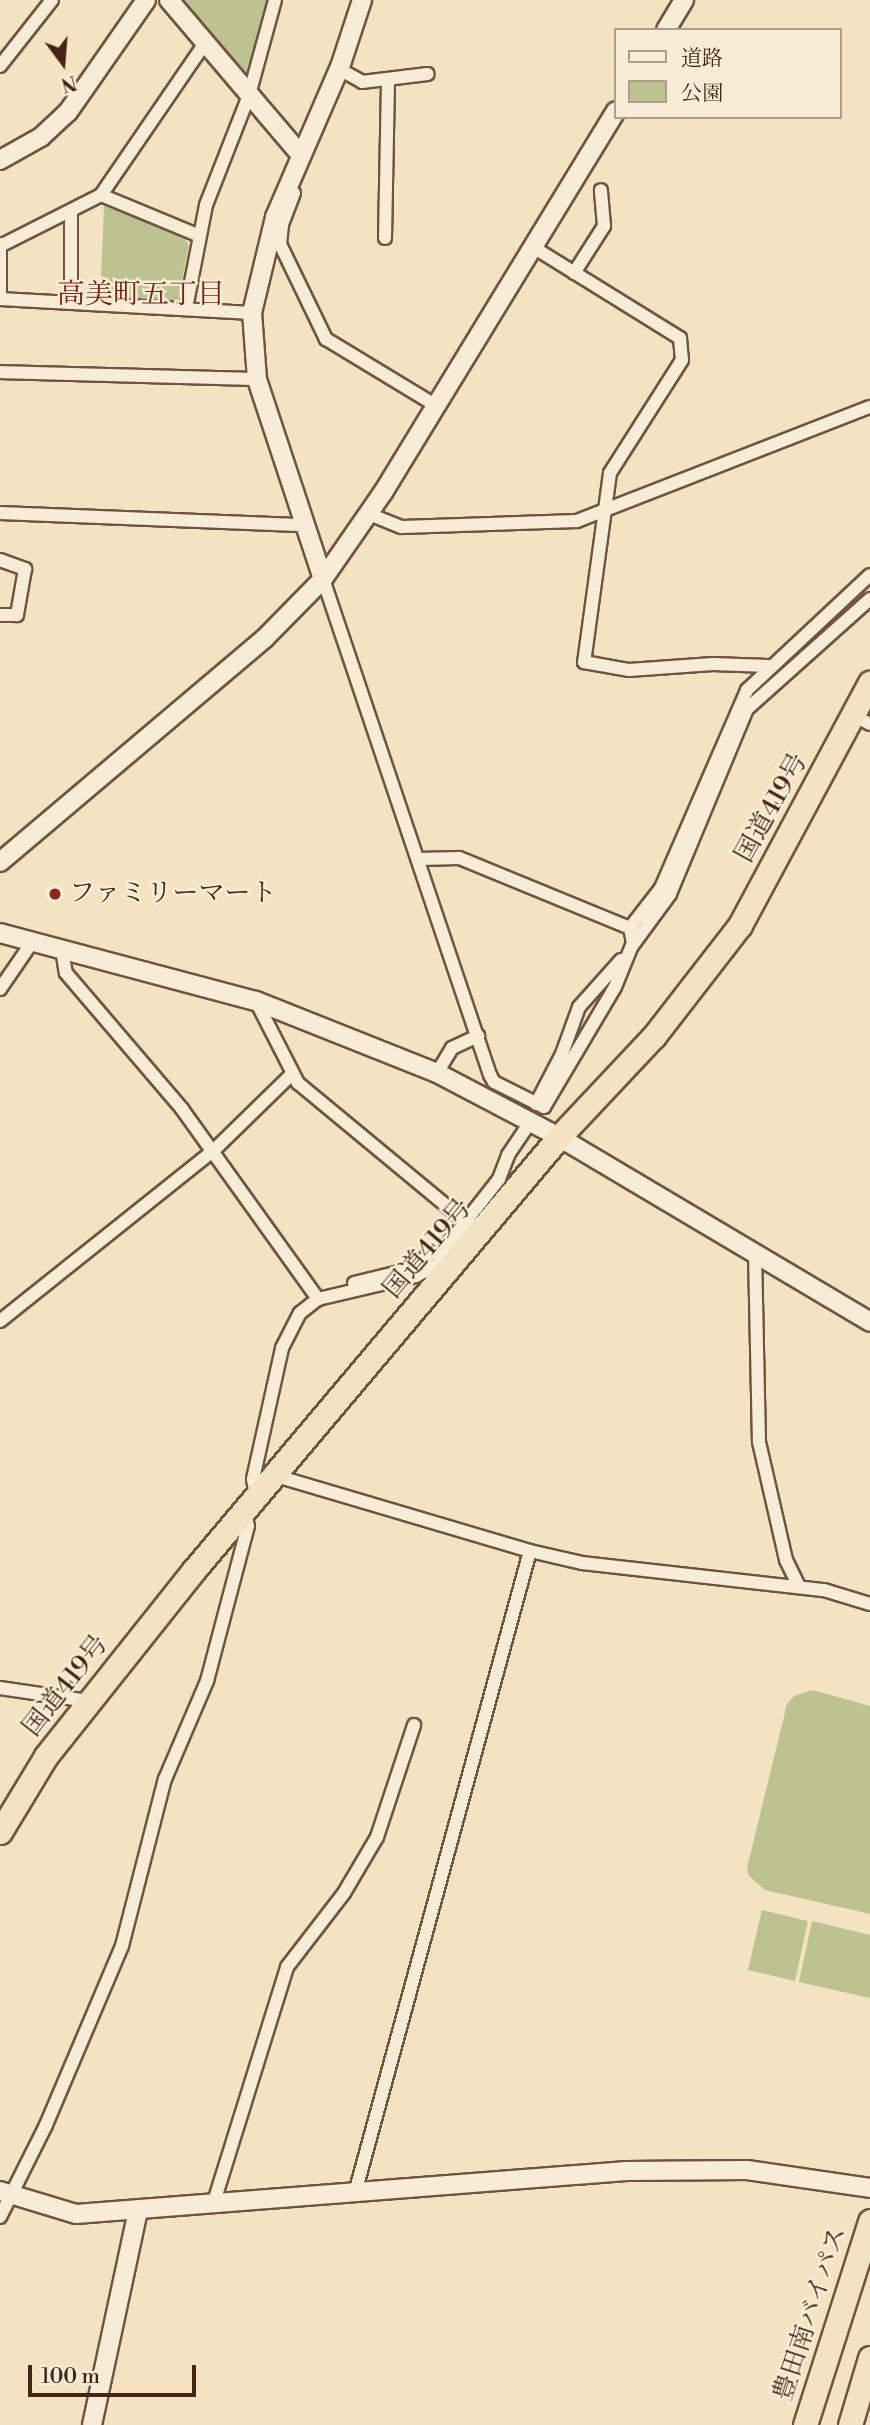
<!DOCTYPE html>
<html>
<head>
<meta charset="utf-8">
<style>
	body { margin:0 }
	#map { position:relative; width:870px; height:2425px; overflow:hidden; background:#f3e3c0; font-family:"Libre Bodoni","Noto Serif JP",serif }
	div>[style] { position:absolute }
	.green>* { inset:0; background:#bcc391 }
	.roads { filter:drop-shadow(2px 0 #705440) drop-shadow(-2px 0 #705440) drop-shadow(0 2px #705440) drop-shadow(0 -2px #705440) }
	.street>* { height:12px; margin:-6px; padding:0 6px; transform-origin:6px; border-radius:6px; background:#f7edd6 }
	.secondary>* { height:18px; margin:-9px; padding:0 9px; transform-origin:9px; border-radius:9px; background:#f7edd6 }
	.highway>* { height:23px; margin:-11.5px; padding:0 11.5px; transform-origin:11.5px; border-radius:11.5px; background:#f3e3c0 }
	.dots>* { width:19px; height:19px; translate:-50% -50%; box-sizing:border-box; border:4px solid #f7edd6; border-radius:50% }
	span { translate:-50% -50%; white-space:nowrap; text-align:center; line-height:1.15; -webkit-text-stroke:5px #f7edd6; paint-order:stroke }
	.street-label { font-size:26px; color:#452415 }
	.poi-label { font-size:26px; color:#452415 }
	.left { translate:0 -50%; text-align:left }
	.neighbourhood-label { font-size:28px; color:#7a1f14 }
	.legend { position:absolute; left:614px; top:28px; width:228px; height:91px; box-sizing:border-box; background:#f7edd6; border:2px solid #b09d89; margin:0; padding:9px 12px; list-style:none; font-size:21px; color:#452415 }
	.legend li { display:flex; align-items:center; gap:14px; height:35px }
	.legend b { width:35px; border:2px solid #b09d89 }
	.north { position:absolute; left:28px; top:28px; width:70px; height:70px; -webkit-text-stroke:5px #f7edd6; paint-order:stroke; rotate:164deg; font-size:19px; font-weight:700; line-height:28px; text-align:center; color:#452415 }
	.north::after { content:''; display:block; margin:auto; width:24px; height:32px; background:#452415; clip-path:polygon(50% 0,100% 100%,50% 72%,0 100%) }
	.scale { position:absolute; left:28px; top:2365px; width:168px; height:32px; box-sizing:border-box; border:4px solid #452415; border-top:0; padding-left:9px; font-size:21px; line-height:24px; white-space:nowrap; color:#452415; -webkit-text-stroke:5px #f7edd6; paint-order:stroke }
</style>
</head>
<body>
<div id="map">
	<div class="green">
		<i style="clip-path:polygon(175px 0,272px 0,253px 71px,243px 75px)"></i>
		<i style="clip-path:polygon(104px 205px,185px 239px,189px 245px,178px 301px,172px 305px,100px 302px)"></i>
		<i style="clip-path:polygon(813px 1690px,870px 1706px,870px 1914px,765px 1890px,749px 1876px,747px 1868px,787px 1704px,794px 1696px)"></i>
		<i style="clip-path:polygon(762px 1910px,808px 1921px,795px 1981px,748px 1970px)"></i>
		<i style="clip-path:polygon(812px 1921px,870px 1935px,870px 1998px,799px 1982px)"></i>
	</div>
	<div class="roads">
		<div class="street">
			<i style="left:0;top:66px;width:84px;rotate:-51.8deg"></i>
			<i style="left:339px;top:69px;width:26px;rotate:29deg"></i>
			<i style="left:362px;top:82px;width:66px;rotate:-6.9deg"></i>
			<i style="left:294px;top:193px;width:34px;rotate:111deg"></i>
			<i style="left:282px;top:225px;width:19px;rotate:96deg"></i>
			<i style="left:280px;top:244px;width:106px;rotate:64.2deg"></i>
			<i style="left:326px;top:339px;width:127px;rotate:31.2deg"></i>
			<i style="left:101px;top:195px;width:107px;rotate:22.5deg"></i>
			<i style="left:71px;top:211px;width:92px;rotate:90deg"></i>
			<i style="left:385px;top:238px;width:157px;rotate:-88.9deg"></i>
			<i style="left:0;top:244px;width:49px;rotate:90deg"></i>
			<i style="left:0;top:246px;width:113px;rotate:-26.8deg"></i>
			<i style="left:101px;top:195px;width:184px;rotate:-55.6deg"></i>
			<i style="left:533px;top:247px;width:173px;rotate:31.8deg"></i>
			<i style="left:680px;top:338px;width:22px;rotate:85deg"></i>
			<i style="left:682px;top:360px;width:134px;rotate:122.5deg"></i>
			<i style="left:610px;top:473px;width:191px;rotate:97.8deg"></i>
			<i style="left:584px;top:662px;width:46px;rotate:10.1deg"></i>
			<i style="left:629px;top:670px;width:84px;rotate:-4.1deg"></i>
			<i style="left:713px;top:664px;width:55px;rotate:2.1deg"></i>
			<i style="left:574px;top:273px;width:56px;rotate:-57.4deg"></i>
			<i style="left:604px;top:226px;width:36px;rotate:-95deg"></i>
			<i style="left:0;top:299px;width:252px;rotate:3.2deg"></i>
			<i style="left:186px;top:308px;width:105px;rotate:-79deg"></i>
			<i style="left:206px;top:205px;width:118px;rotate:-68.6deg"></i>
			<i style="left:249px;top:95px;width:98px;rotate:-74.7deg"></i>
			<i style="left:0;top:372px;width:257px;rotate:1.6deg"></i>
			<i style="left:0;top:513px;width:304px;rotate:2.3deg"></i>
			<i style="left:369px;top:514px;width:35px;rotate:22deg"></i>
			<i style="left:402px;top:527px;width:175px;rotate:-2deg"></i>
			<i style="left:577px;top:521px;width:314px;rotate:-21.3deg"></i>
			<i style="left:0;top:560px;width:27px;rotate:20deg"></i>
			<i style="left:25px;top:569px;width:47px;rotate:99.9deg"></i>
			<i style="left:17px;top:615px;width:17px;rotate:180deg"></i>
			<i style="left:323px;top:579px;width:523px;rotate:71.39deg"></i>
			<i style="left:490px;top:1075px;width:8px;rotate:60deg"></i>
			<i style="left:494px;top:1082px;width:56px;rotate:26.6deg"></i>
			<i style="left:544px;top:1107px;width:139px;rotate:-59.4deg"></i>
			<i style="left:615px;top:987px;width:48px;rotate:-67.8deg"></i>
			<i style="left:633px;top:943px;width:15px;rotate:-101deg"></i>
			<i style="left:630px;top:928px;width:185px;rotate:-157.7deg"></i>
			<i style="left:459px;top:858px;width:40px;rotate:178.6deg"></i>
			<i style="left:853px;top:715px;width:19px;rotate:28deg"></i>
			<i style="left:630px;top:928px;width:51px;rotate:-52.2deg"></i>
			<i style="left:661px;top:888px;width:216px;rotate:-66.5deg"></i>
			<i style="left:747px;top:690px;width:168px;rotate:-43.1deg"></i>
			<i style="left:632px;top:946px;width:64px;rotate:-53.8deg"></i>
			<i style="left:670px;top:894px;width:200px;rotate:-67.4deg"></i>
			<i style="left:747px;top:709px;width:165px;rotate:-41.8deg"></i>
			<i style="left:62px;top:949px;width:24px;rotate:81deg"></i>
			<i style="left:66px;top:973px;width:179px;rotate:49.5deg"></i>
			<i style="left:182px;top:1109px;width:234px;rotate:54.4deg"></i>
			<i style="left:0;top:989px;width:58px;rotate:-55.5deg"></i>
			<i style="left:256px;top:1001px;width:92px;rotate:62.9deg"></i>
			<i style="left:298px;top:1083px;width:235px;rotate:39.6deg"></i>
			<i style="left:437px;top:1073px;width:29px;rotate:-59deg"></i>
			<i style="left:452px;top:1048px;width:29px;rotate:-25deg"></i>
			<i style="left:536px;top:1104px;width:56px;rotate:-62.5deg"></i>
			<i style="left:562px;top:1054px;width:50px;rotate:-70.1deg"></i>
			<i style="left:579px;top:1007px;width:63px;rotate:-48.2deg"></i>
			<i style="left:755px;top:1252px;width:190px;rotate:88.8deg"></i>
			<i style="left:759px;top:1442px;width:121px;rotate:77.1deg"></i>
			<i style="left:786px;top:1560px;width:30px;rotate:64deg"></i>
			<i style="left:354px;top:1283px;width:63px;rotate:-13.8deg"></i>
			<i style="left:415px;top:1268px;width:18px;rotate:-45deg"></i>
			<i style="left:428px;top:1255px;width:17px;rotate:-21deg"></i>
			<i style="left:444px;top:1249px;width:89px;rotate:-51.8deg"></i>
			<i style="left:499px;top:1179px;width:26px;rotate:-69deg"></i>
			<i style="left:508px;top:1155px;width:37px;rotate:-56deg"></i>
			<i style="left:0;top:1321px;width:273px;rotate:-38.6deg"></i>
			<i style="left:213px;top:1151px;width:109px;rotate:-44.3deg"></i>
			<i style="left:273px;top:1475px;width:268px;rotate:16.5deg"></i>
			<i style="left:256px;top:1496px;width:17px;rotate:-100deg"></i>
			<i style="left:253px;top:1479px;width:134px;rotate:-77.5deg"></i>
			<i style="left:282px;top:1348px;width:39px;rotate:-63deg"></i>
			<i style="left:300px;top:1313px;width:23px;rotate:-38deg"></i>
			<i style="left:318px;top:1299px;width:101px;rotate:-13.2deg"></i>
			<i style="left:416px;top:1276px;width:45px;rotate:-29.4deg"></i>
			<i style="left:0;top:1688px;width:89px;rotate:8.4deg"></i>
			<i style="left:355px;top:2193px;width:665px;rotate:-74.75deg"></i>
			<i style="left:530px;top:1551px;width:53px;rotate:13deg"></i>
			<i style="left:582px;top:1563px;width:244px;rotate:6.4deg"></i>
			<i style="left:824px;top:1590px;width:48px;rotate:16.9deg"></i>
			<i style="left:213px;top:2205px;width:249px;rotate:-72.7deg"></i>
			<i style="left:287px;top:1967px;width:93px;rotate:-52.4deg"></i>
			<i style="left:344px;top:1893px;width:65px;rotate:-59.5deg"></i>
			<i style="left:377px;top:1837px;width:118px;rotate:-71.7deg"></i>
			<i style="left:0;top:2217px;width:103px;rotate:-63.4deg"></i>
			<i style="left:46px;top:2125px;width:194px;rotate:-67deg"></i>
			<i style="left:122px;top:1946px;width:172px;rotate:-75.6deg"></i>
			<i style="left:165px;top:1779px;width:107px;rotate:-66.8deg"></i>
			<i style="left:207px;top:1681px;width:160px;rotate:-75.2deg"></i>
			<i style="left:248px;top:1526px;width:16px;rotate:-104deg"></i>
		</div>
		<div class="secondary">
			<i style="left:169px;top:0;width:201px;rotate:49.6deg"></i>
			<i style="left:666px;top:30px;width:35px;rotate:-59deg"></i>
			<i style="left:0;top:160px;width:47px;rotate:-29.3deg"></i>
			<i style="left:41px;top:137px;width:37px;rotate:-43deg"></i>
			<i style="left:68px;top:112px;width:136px;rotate:-55.1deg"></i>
			<i style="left:323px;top:579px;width:211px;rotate:-108.3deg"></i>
			<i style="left:257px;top:379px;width:66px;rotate:-94.3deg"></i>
			<i style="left:252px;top:313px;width:99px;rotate:-76.5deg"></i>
			<i style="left:275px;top:217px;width:163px;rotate:-66.6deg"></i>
			<i style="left:340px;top:67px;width:71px;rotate:-71.8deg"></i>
			<i style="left:0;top:862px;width:346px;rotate:-40.2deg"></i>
			<i style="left:264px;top:639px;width:84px;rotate:-45.5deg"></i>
			<i style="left:323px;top:579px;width:107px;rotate:-55.3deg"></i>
			<i style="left:384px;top:491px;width:445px;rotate:-58.6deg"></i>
			<i style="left:0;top:933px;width:265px;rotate:14.9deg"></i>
			<i style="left:256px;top:1001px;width:195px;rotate:21.7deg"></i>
			<i style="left:437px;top:1073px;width:138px;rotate:27.7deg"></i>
			<i style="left:559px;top:1137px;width:362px;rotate:30.7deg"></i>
			<i style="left:0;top:2191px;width:79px;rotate:16.8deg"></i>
			<i style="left:76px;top:2214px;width:552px;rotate:-4.47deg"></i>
			<i style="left:626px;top:2171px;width:121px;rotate:-0.5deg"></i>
			<i style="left:747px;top:2170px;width:124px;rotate:8.3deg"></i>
			<i style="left:92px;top:2425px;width:220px;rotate:-77.9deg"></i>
		</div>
		<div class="highway">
			<i style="left:0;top:1832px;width:89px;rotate:-58.8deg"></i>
			<i style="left:46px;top:1756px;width:238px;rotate:-51.5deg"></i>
			<i style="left:194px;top:1570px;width:566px;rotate:-49.87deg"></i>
			<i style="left:559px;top:1137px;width:139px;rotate:-46.8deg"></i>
			<i style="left:654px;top:1036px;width:140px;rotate:-52.2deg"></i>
			<i style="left:740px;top:925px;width:275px;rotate:-61.8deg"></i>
			<i style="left:805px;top:2425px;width:214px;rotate:-72.3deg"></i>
			<i style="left:850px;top:2425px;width:70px;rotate:-73.4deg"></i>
		</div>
	</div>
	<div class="dots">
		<i style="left:55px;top:894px;background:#8f2418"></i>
	</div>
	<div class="street-label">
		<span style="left:772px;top:808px;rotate:-61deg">国道419号</span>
		<span style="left:428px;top:1249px;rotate:-50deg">国道419号</span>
		<span style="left:66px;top:1686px;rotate:-52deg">国道419号</span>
		<span style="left:811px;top:2314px;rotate:-72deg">豊田南バイパス</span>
	</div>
	<div class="poi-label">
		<span class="left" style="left:69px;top:894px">ファミリーマート</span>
	</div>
	<div class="neighbourhood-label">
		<span style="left:141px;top:295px">高美町五丁目</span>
	</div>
	<ul class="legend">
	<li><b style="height:9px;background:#f7edd6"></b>道路</li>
	<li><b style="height:19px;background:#bcc391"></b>公園</li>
	</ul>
	<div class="north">N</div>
	<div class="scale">100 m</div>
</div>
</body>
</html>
